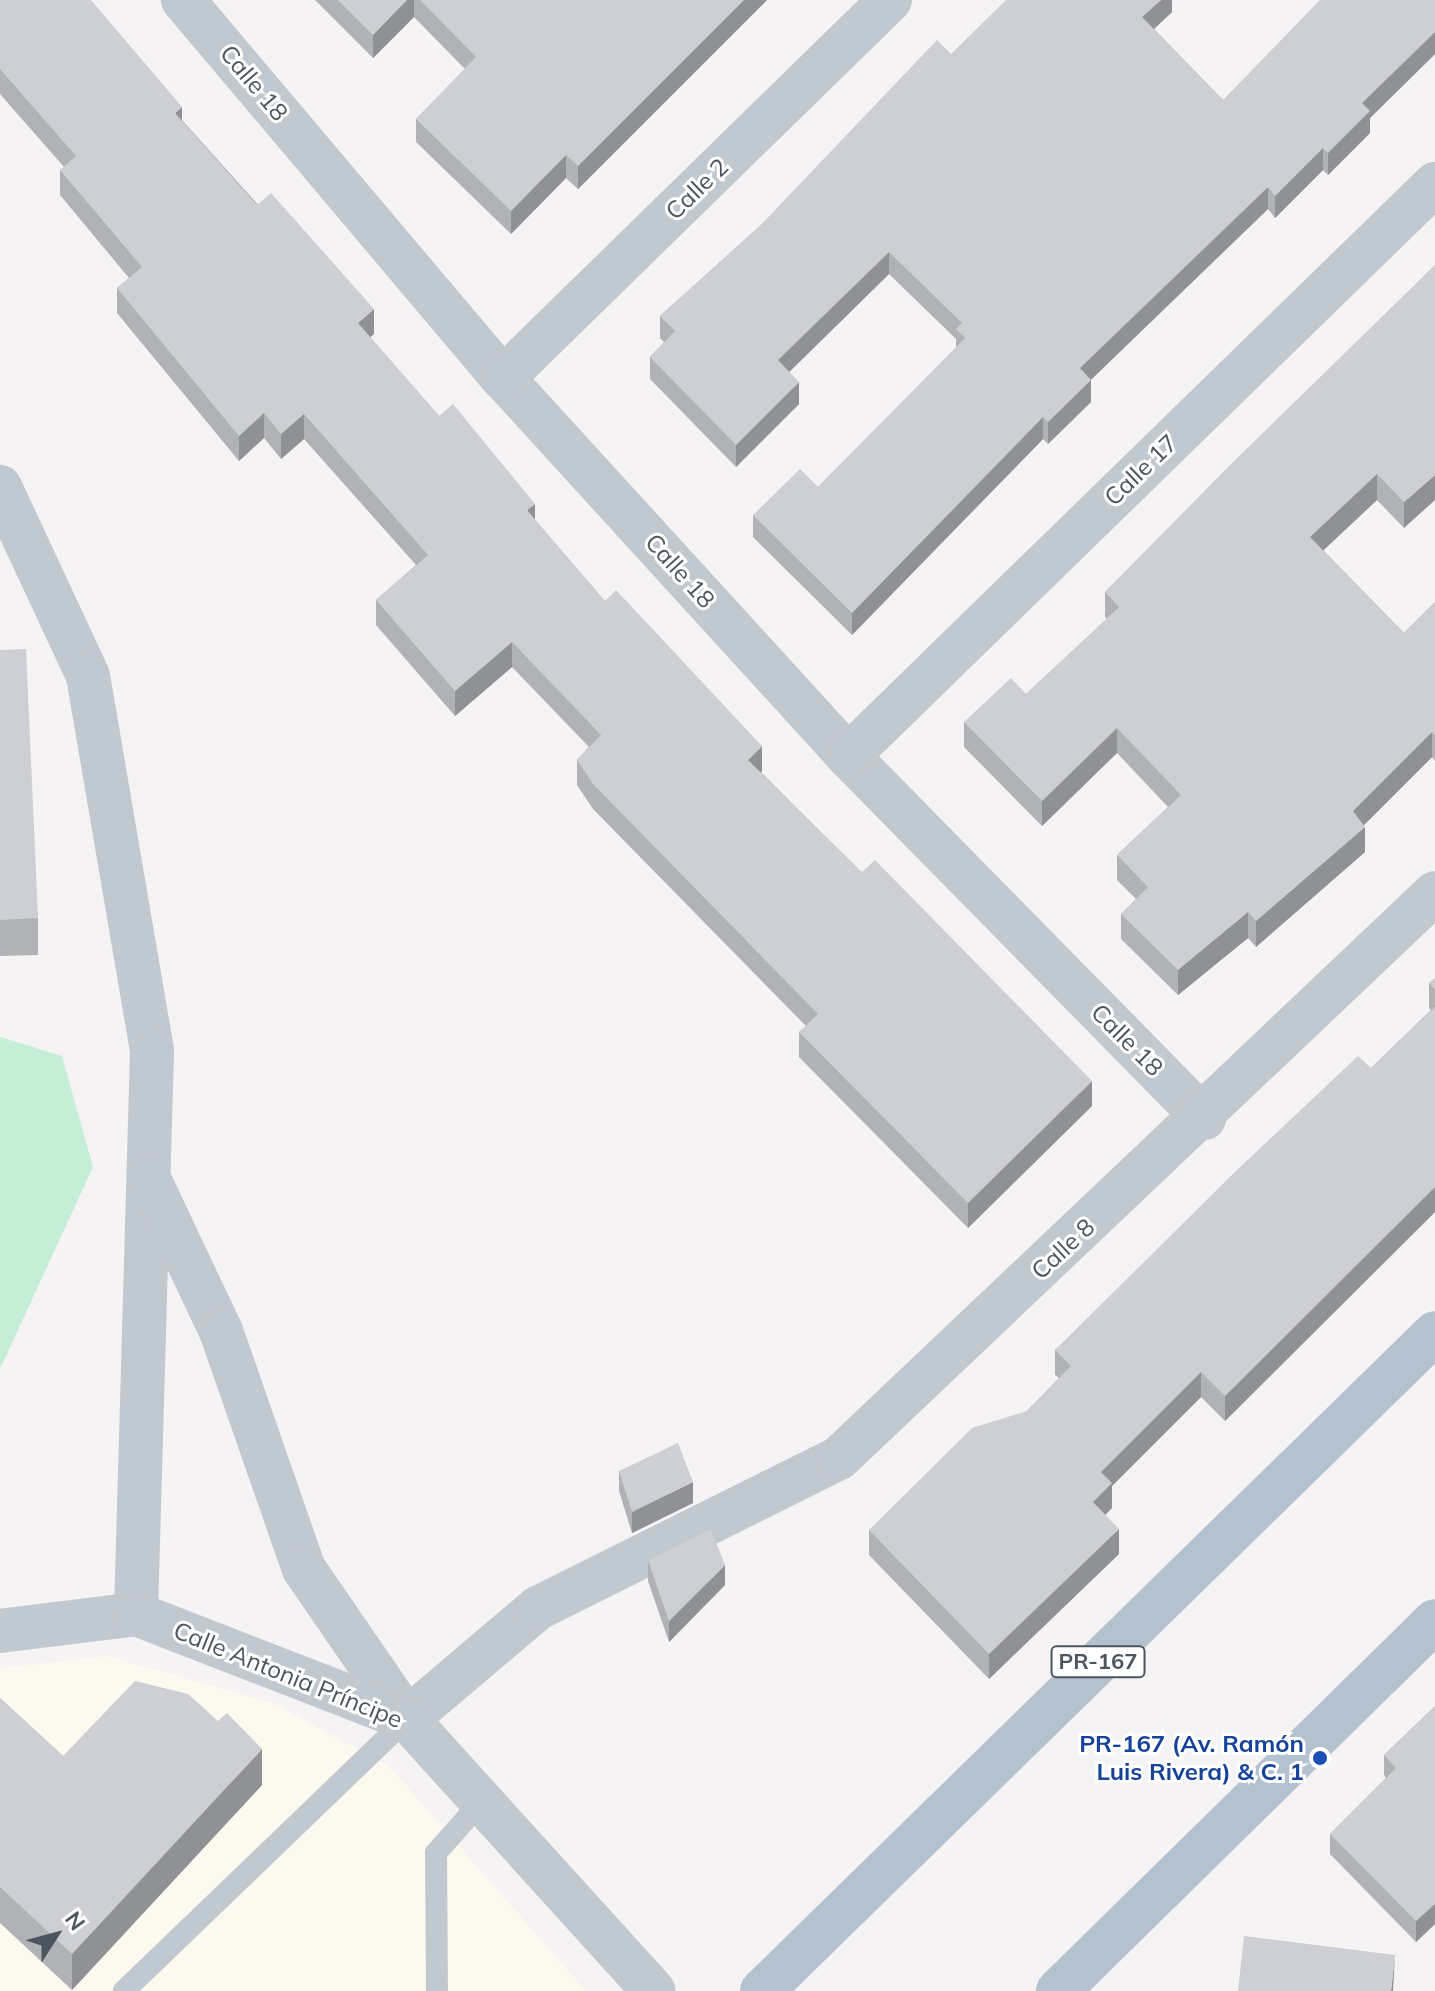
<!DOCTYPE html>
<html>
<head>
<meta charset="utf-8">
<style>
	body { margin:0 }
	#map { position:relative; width:1435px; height:1991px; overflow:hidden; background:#f5f3f3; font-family:Mulish,sans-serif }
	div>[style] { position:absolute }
	.commercial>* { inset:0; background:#fcf9ef }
	.green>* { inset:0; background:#c5eed6 }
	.lane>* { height:22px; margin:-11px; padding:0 11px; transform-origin:11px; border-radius:11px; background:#c1c9d0 }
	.street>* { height:44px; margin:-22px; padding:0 22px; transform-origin:22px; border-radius:22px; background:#c1c9d0 }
	.primary>* { height:44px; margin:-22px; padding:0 22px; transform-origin:22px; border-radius:22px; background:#b4c1cf }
	.wall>* { inset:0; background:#b0b2b6 }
	.shaded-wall>* { inset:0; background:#909194 }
	.building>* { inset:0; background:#cdcfd4 }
	.dots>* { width:22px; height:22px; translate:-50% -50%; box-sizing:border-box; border:4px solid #fff; border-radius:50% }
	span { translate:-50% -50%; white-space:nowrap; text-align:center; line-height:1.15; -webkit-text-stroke:6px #fff; paint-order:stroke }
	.shield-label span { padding:2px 6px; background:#fff; border:2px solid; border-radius:6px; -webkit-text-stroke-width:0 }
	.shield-label { font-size:22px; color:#4b555f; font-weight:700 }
	.street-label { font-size:24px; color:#4b555f }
	.transit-label { font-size:24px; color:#164399; font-weight:700 }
	.right { translate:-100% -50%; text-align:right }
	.north { position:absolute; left:16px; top:1895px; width:80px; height:80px; -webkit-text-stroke:6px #fff; paint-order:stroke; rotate:54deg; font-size:22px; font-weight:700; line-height:32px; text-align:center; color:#4b555f }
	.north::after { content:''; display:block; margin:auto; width:28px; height:36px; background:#4b555f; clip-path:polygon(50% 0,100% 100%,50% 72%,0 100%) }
</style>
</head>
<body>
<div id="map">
	<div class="commercial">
		<i style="clip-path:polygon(107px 1656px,273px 1703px,389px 1766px,586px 1991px,0 1991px,0 1668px)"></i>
	</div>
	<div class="green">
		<i style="clip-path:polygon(0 1037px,62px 1056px,93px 1167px,0 1369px)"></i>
	</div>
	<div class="lane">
		<i style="left:124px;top:1991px;width:393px;rotate:-43.9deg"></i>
		<i style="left:437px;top:1991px;width:138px;rotate:-90.4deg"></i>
		<i style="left:436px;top:1853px;width:69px;rotate:-48.5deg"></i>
	</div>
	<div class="street">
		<i style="left:183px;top:0;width:495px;rotate:49.8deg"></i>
		<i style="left:503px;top:378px;width:512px;rotate:47.61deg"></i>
		<i style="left:848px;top:756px;width:508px;rotate:45.48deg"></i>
		<i style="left:503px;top:378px;width:541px;rotate:-44.33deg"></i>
		<i style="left:0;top:487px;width:208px;rotate:65deg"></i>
		<i style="left:88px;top:676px;width:380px;rotate:80.3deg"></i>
		<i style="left:152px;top:1051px;width:563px;rotate:91.63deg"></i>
		<i style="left:848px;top:756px;width:820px;rotate:-44.26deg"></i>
		<i style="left:149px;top:1179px;width:168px;rotate:64.7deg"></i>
		<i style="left:221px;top:1331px;width:252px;rotate:70.8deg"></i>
		<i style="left:304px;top:1569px;width:182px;rotate:55.5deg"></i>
		<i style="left:407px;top:1719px;width:172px;rotate:-40.3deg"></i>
		<i style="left:538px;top:1608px;width:336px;rotate:-26.5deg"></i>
		<i style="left:839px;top:1458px;width:821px;rotate:-43.47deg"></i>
		<i style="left:0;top:1631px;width:137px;rotate:-7.1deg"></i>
		<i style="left:136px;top:1614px;width:291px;rotate:21.2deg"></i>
		<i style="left:407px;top:1719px;width:367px;rotate:47.8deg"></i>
	</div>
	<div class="primary">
		<i style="left:762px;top:1991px;width:941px;rotate:-44.35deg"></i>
		<i style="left:1058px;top:1991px;width:528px;rotate:-44.46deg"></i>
	</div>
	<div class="wall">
		<i style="clip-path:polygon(0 0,182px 120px,374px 334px,370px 337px,439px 416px,535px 520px,605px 601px,762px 771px,761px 772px,1092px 1106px,968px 1228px,799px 1057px,799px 1032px,806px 1026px,593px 809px,577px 785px,577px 760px,589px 747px,512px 667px,455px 716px,376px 625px,376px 600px,416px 565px,304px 439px,281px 459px,264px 438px,239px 461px,117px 313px,117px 288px,129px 278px,60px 195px,60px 170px,64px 167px,0 94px)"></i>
		<i style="clip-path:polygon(315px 0,767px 0,578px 189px,566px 178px,511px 234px,416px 142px,416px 119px,465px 69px,414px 17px,373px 58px)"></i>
		<i style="clip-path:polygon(1172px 0,1172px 12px,1154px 29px,1223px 100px,1435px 0,1435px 54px,1370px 118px,1370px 133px,1328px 175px,1323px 170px,1275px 218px,1268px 209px,1091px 380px,1091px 402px,1048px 444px,1043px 439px,852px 635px,753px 537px,753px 515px,818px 487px,956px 348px,956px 339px,889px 274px,789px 372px,799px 404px,736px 467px,650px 379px,650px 357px,664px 342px,660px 338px,660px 316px,951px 54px)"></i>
		<i style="clip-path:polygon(1435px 265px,1404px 528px,1377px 500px,1323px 550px,1404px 633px,1435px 602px,1435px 761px,1432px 757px,1364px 825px,1365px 852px,1256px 947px,1248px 938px,1178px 995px,1121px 939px,1121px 914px,1136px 899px,1117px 880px,1117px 855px,1168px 807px,1117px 753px,1042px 826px,964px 747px,964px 722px,1026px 694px,1107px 619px,1105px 617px,1105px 592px)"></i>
		<i style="clip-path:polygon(0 650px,38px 918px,38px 955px,0 956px)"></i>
		<i style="clip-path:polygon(1435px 978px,1435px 1212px,1225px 1421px,1201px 1397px,1112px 1486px,1112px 1508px,1105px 1515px,1119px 1554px,989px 1679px,869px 1555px,869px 1530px,1027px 1411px,1059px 1378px,1055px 1375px,1055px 1350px,1371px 1068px,1431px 1010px,1429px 1008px,1429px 983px)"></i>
		<i style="clip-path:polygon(619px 1471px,693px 1503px,632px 1533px,619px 1491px)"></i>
		<i style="clip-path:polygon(648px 1560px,725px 1585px,669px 1642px,648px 1581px)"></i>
		<i style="clip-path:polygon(0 1698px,63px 1756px,262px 1785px,72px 1990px,0 1923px)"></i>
		<i style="clip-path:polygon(1435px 1706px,1435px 1924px,1416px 1942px,1330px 1854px,1330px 1834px,1386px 1778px,1384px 1775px,1384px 1755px)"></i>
	</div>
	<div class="shaded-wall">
		<i style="clip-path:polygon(407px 0,414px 0,414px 17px,373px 58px,373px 35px)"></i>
		<i style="clip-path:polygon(744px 0,767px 0,578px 189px,578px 166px)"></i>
		<i style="clip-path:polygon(1161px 0,1172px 0,1172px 12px,1142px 40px,1142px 17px)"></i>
		<i style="clip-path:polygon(1435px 32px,1435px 54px,1370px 118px,1370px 133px,1328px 175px,1328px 153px,1362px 103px)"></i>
		<i style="clip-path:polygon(182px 107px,182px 132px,175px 113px)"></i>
		<i style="clip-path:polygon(1323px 148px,1323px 170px,1275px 218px,1275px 196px)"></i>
		<i style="clip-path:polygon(566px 155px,566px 178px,511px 234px,511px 211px)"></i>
		<i style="clip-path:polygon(1268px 187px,1268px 209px,1080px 390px,1080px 368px)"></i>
		<i style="clip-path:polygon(889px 252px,889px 274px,778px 383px,778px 360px)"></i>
		<i style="clip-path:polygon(374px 309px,374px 334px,358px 348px,358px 323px)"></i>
		<i style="clip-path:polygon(1091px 380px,1091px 402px,1048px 444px,1048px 422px)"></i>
		<i style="clip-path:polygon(799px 382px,799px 404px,736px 467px,736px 445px)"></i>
		<i style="clip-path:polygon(264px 413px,264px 438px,239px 461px,239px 436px)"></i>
		<i style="clip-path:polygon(304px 414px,304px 439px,281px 459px,281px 434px)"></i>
		<i style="clip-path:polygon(1043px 417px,1043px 439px,852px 635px,852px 613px)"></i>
		<i style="clip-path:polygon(1377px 474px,1377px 500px,1310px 563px,1310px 537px)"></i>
		<i style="clip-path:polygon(1435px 475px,1435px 500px,1404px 528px,1404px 502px)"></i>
		<i style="clip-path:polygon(535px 504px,535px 529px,527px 510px)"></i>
		<i style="clip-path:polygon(512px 642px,512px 667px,455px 716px,455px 691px)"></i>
		<i style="clip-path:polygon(1117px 728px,1117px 753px,1042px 826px,1042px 801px)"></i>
		<i style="clip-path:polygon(1432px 732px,1432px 757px,1353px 836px,1353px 811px)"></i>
		<i style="clip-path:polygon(762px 746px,762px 771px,748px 785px,748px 760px)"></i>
		<i style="clip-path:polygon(1365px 827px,1365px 852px,1256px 947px,1256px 921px)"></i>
		<i style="clip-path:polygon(1248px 912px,1248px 938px,1178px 995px,1178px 970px)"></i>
		<i style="clip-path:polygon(1092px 1081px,1092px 1106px,968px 1228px,968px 1203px)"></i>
		<i style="clip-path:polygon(1435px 1187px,1435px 1212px,1225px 1421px,1225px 1396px)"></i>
		<i style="clip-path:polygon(1201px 1372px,1201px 1397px,1112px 1486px,1112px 1508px,1093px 1527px,1093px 1502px,1101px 1472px)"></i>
		<i style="clip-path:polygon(693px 1482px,693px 1503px,632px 1533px,632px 1512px)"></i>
		<i style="clip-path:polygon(1119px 1529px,1119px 1554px,989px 1679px,989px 1654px)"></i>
		<i style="clip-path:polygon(725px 1565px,725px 1585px,669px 1642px,669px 1621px)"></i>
		<i style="clip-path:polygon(262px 1749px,262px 1785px,72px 1990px,72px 1954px)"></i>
		<i style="clip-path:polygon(1435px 1904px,1435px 1924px,1416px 1942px,1416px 1921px)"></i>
		<i style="clip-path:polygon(1395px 1955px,1393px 1991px,1391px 1991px)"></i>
	</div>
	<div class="building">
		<i style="clip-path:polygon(0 0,91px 0,182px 107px,175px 113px,257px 205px,271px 193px,374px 309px,358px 323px,439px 416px,453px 404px,535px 504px,527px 510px,605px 601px,616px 590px,762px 746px,748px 760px,862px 872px,875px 860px,1092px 1081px,968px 1203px,799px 1032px,818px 1014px,593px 784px,577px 760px,601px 735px,512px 642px,455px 691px,376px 600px,428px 555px,304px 414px,281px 434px,264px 413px,239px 436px,117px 288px,142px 267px,60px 170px,76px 156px,0 69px)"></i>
		<i style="clip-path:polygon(338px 0,407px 0,373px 35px)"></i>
		<i style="clip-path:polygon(420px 0,744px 0,578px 166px,566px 155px,511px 211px,416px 119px,476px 57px)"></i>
		<i style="clip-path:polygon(1006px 0,1161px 0,1142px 17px,1223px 100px,1320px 0,1435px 0,1435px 32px,1362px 103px,1370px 111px,1328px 153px,1323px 148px,1275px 196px,1268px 187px,1080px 368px,1091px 380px,1048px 422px,1043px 417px,852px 613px,753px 515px,800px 469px,818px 487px,965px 338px,956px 329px,962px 323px,889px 252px,778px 360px,799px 382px,736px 445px,650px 357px,675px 331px,660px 316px,756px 230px,937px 40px,951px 54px)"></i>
		<i style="clip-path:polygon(1435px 265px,1435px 475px,1404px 502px,1377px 474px,1310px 537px,1404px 633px,1435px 602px,1435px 735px,1432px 732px,1353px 811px,1365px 827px,1256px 921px,1248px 912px,1178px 970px,1121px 914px,1148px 887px,1117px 855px,1181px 795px,1117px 728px,1042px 801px,964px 722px,1011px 678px,1026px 694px,1119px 607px,1105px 592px,1227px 468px)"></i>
		<i style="clip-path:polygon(26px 649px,38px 918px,0 920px,0 650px)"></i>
		<i style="clip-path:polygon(1435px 978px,1435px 989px,1429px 983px)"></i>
		<i style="clip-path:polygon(1435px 1007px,1435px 1187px,1225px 1396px,1201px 1372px,1101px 1472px,1112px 1483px,1093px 1502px,1119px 1529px,989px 1654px,869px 1530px,972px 1428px,1027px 1411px,1071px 1366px,1055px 1350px,1237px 1170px,1358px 1056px,1371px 1068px)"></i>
		<i style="clip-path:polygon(678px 1443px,693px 1482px,632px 1512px,619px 1471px)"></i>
		<i style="clip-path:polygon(711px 1529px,725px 1565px,669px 1621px,648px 1560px)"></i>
		<i style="clip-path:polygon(135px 1681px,188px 1694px,218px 1721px,227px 1713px,262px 1749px,72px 1954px,0 1887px,0 1698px,63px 1756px)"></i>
		<i style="clip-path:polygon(1435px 1706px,1435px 1904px,1416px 1921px,1330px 1834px,1396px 1768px,1384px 1755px)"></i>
		<i style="clip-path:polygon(1244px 1936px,1395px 1955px,1391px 1991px,1238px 1991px)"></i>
	</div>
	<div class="dots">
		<i style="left:1320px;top:1758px;background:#1a4fb4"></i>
	</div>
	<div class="shield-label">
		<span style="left:1098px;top:1662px">PR-167</span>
	</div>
	<div class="street-label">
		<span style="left:254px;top:83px;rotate:50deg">Calle 18</span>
		<span style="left:697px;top:189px;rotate:-44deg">Calle 2</span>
		<span style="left:1141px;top:470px;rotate:-44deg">Calle 17</span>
		<span style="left:680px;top:571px;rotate:48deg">Calle 18</span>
		<span style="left:1127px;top:1040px;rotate:45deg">Calle 18</span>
		<span style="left:1063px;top:1249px;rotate:-43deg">Calle 8</span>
		<span style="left:288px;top:1675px;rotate:22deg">Calle Antonia Príncipe</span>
	</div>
	<div class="transit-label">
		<span class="right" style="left:1304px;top:1758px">PR-167 (Av. Ramón<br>Luis Rivera) &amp; C. 1</span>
	</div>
	<div class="north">N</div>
</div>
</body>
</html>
